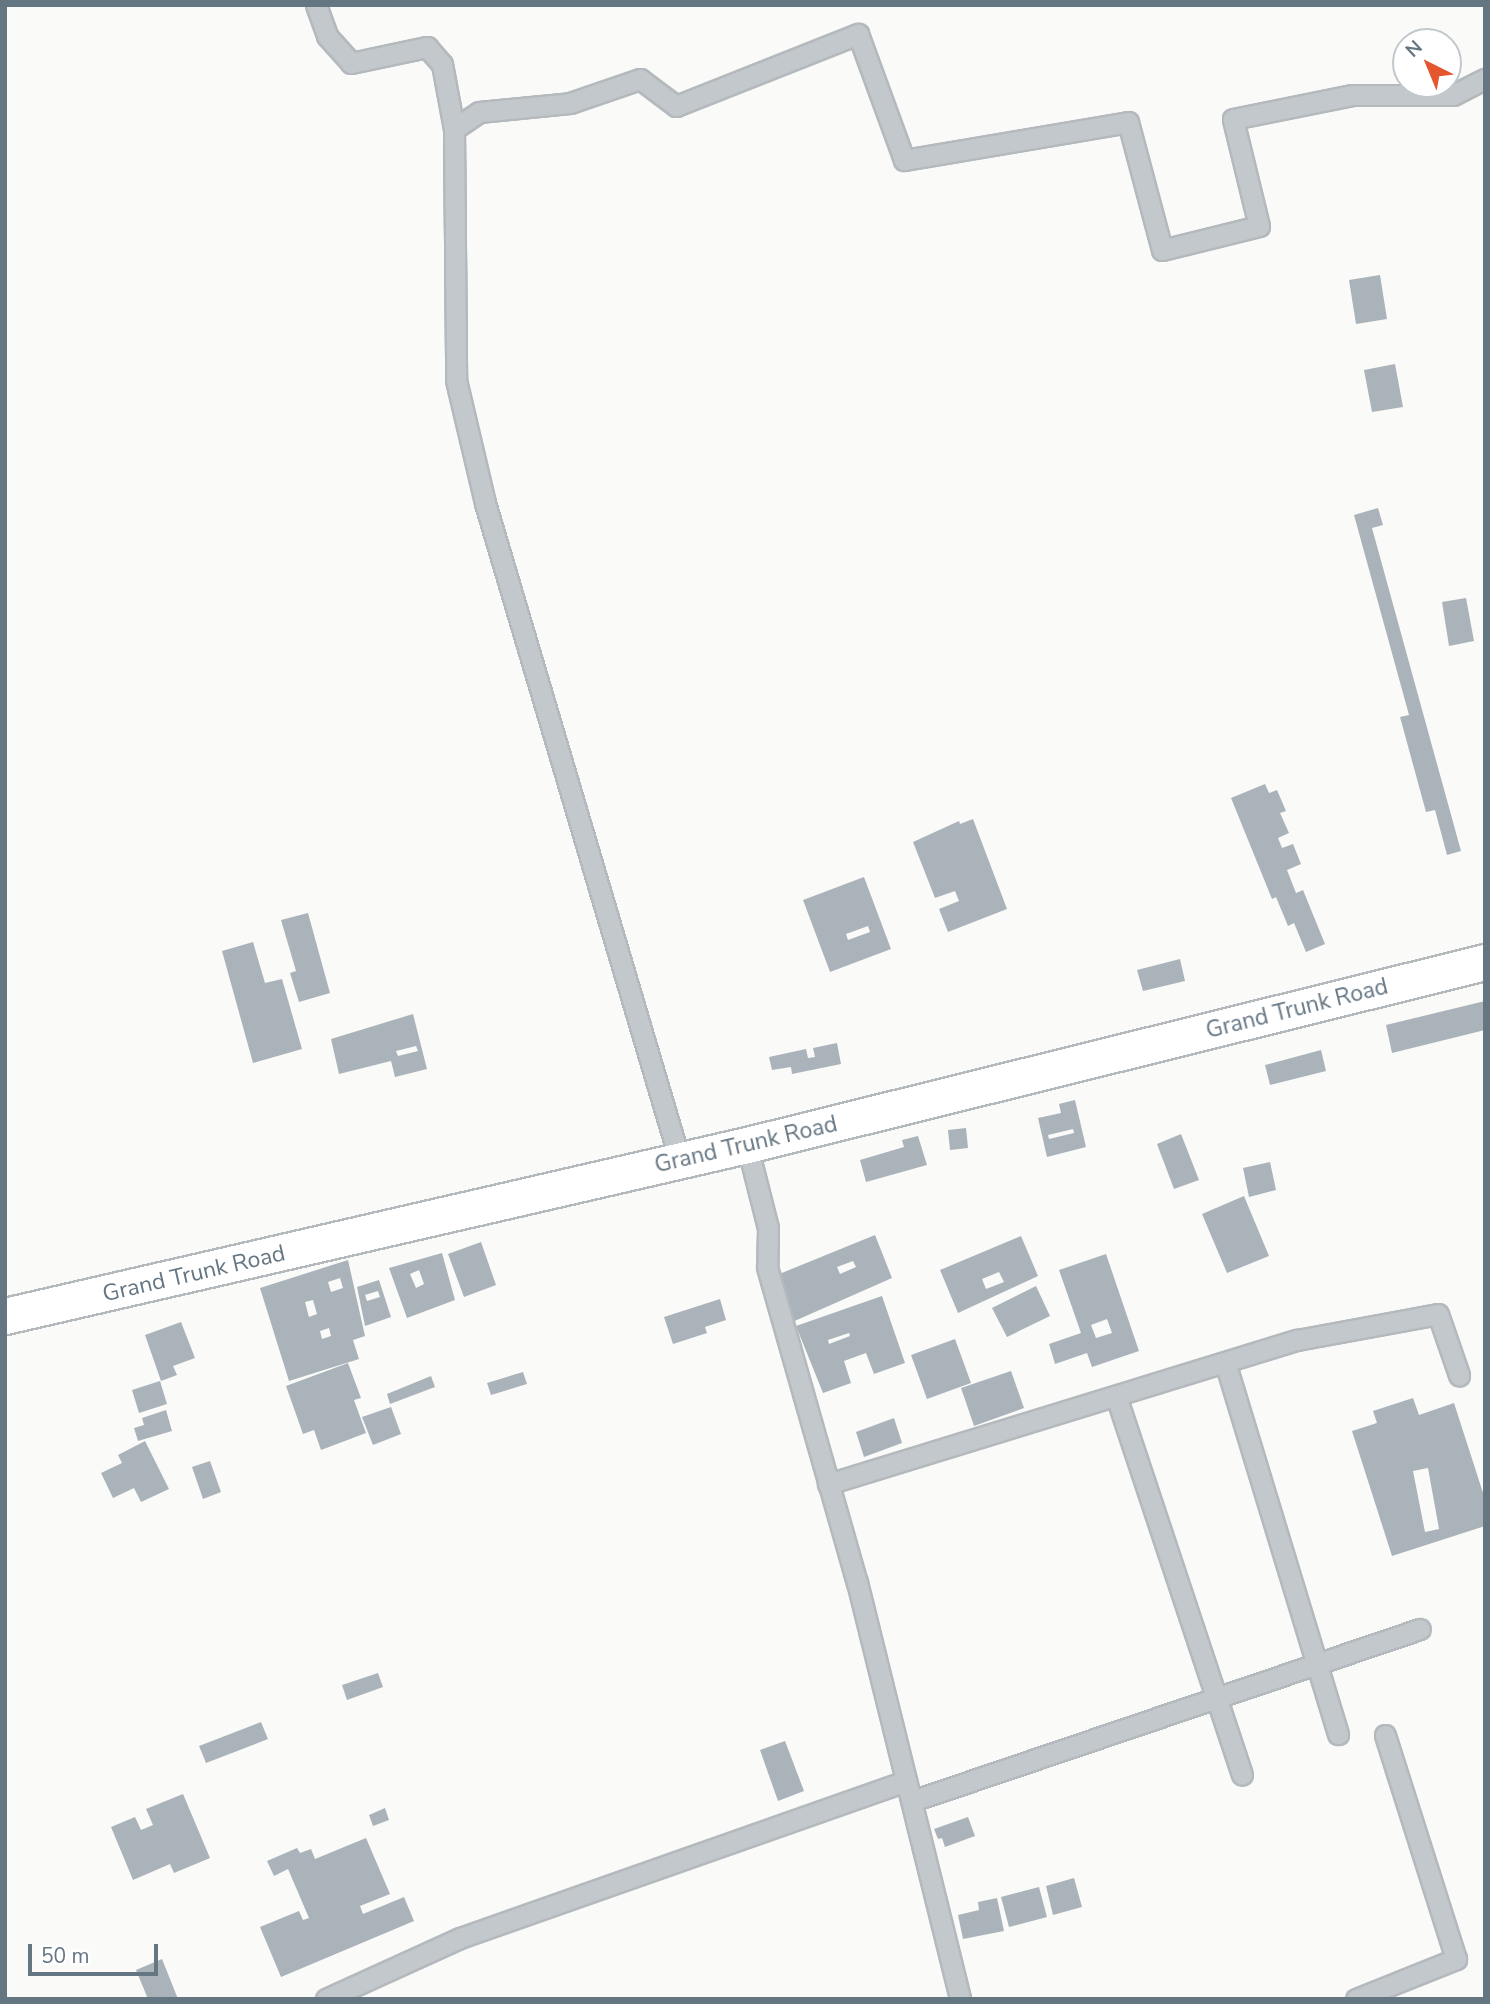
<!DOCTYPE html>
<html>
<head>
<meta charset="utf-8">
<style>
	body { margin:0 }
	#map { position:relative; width:1490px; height:2004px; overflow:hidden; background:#fafaf8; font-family:"Nunito Sans",sans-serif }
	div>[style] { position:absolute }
	.building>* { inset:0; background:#aab3b9 }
	.roads { filter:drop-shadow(2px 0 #b4b9bd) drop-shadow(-2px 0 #b4b9bd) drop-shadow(0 2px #b4b9bd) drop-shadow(0 -2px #b4b9bd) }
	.street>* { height:19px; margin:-9.5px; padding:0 9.5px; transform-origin:9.5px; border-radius:9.5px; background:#c3c8cc }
	.highway>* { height:35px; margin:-17.5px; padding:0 17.5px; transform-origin:17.5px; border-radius:17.5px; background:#fff }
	span { translate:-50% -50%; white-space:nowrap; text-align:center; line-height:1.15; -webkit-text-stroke:7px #fff; paint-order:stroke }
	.street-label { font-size:23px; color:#657683 }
	.frame { position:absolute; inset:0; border:7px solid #657683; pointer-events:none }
	.north { position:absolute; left:1392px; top:28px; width:70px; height:70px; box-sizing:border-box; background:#fff; border:2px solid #c1c8cd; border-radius:50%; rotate:317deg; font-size:19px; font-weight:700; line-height:28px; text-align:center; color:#657683 }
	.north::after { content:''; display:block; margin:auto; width:24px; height:32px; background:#e4572e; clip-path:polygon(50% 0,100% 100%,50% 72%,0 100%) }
	.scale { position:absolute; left:28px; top:1944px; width:130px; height:32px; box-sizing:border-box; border:4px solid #657683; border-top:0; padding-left:9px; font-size:21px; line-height:24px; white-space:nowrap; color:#657683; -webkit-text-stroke:5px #fff; paint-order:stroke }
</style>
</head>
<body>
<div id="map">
	<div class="building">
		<i style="clip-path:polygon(1380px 275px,1387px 319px,1356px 324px,1349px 280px)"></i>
		<i style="clip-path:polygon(1395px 364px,1403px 407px,1372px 412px,1364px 370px)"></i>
		<i style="clip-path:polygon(1378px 508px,1383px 525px,1372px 528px,1461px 851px,1447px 855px,1435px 810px,1426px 812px,1400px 717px,1409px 715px,1354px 515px)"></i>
		<i style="clip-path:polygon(1466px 598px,1474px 641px,1449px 646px,1442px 602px)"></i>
		<i style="clip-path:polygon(1265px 784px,1269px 793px,1277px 790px,1286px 811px,1280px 813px,1289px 833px,1278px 838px,1282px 848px,1293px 844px,1301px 864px,1287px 870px,1296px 893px,1303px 890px,1325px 944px,1306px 952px,1294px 923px,1288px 926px,1276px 897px,1272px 899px,1231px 798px)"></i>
		<i style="clip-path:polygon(973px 819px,1007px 909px,948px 932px,939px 909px,959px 901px,955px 891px,935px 898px,913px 842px,959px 821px,960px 824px)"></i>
		<i style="clip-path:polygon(evenodd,864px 877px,891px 949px,830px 972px,803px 900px,864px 877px,868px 926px,870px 932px,848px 940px,846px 934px,868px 926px)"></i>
		<i style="clip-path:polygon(308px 913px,330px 993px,299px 1002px,290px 973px,296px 971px,281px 920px)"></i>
		<i style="clip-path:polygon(253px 942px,265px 983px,282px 979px,302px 1049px,253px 1063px,222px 951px)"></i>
		<i style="clip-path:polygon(1180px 959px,1185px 981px,1143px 991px,1137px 970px)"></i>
		<i style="clip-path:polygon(1485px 1001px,1485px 1030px,1392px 1053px,1386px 1025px)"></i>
		<i style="clip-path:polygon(evenodd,413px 1014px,427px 1069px,395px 1077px,391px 1061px,339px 1074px,331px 1039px,413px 1014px,416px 1046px,418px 1051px,398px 1056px,396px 1051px,416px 1046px)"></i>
		<i style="clip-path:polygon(837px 1043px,841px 1064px,792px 1074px,791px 1067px,772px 1070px,769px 1057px,806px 1049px,808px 1058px,815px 1057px,813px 1048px)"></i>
		<i style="clip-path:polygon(1321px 1050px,1326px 1071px,1270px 1085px,1265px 1065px)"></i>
		<i style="clip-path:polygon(evenodd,1075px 1100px,1086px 1147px,1047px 1157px,1038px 1118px,1061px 1113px,1059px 1104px,1075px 1100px,1073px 1129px,1074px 1133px,1049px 1139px,1048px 1135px,1073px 1129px)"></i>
		<i style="clip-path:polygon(966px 1128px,968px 1148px,950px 1150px,948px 1130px)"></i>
		<i style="clip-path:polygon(1181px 1134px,1199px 1180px,1174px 1189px,1157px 1144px)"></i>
		<i style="clip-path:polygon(918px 1136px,927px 1165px,866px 1182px,860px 1160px,904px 1147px,902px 1140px)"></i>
		<i style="clip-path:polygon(1270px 1162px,1276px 1190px,1249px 1197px,1243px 1168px)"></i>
		<i style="clip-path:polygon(1244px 1196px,1269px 1256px,1227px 1273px,1202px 1214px)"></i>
		<i style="clip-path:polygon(evenodd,875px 1235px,892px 1278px,790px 1323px,772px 1277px,875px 1235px,853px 1261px,856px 1267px,840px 1274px,837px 1267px,853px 1261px)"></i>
		<i style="clip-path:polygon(evenodd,1021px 1236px,1038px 1276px,958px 1313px,940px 1270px,1021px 1236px,999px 1272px,1004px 1282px,986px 1289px,982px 1279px,999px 1272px)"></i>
		<i style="clip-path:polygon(481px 1242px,496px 1285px,464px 1297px,448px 1254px)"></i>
		<i style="clip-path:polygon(evenodd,442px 1253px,455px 1300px,407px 1318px,389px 1268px,442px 1253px,419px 1270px,424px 1284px,416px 1288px,410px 1274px,419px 1270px)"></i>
		<i style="clip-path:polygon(evenodd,1106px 1254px,1139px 1351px,1092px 1367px,1087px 1353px,1055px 1364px,1049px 1344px,1081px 1333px,1059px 1270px,1106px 1254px,1107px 1319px,1112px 1333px,1096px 1338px,1091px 1325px,1107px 1319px)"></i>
		<i style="clip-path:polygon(evenodd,348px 1260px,365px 1336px,353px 1340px,359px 1359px,289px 1381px,260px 1288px,348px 1260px,340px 1278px,343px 1288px,331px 1292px,328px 1282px,340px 1278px,348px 1260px,313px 1300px,317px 1314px,309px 1317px,305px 1302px,313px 1300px,348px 1260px,329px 1328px,331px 1336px,322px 1339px,320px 1331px,329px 1328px)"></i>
		<i style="clip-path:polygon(evenodd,379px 1280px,391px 1317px,365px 1326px,357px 1287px,379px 1280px,378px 1291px,380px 1297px,367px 1301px,365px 1295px,378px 1291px)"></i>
		<i style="clip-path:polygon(1036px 1286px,1050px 1316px,1007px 1337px,992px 1308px)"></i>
		<i style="clip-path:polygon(evenodd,882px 1296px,905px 1363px,874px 1374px,866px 1353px,844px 1361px,851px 1383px,823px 1393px,796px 1326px,882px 1296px,849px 1333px,850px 1336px,829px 1344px,828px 1340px,849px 1333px)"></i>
		<i style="clip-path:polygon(720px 1299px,726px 1320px,705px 1327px,707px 1333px,673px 1344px,664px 1317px)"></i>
		<i style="clip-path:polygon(181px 1322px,195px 1358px,173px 1366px,177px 1375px,161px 1381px,145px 1335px)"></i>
		<i style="clip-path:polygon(955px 1339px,971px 1383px,927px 1399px,911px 1355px)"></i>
		<i style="clip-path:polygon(348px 1363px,361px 1398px,354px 1400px,366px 1433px,321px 1450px,314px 1430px,303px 1434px,286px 1386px)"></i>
		<i style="clip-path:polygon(1011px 1371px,1024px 1408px,974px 1426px,961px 1388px)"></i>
		<i style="clip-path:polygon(523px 1372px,527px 1384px,491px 1395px,487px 1383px)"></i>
		<i style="clip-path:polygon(431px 1376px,435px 1387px,390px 1404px,387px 1394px)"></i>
		<i style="clip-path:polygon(160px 1381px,167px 1404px,139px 1413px,132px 1390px)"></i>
		<i style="clip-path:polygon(evenodd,1413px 1398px,1419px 1415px,1454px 1403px,1485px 1499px,1485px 1526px,1392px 1556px,1352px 1431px,1377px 1423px,1373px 1411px,1413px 1398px,1428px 1468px,1439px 1529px,1425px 1532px,1413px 1471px,1428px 1468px)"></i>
		<i style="clip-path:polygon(391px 1407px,401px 1434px,373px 1445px,362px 1417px)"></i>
		<i style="clip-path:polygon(166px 1410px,172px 1431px,138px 1441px,134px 1428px,144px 1425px,142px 1418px)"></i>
		<i style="clip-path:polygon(894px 1418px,902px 1443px,864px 1457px,856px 1432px)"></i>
		<i style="clip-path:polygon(145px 1441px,169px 1489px,141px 1502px,134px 1488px,113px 1498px,101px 1473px,122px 1463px,118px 1455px)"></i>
		<i style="clip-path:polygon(210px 1461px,221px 1492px,203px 1499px,192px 1467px)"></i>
		<i style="clip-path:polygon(378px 1673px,383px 1687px,347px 1700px,342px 1685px)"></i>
		<i style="clip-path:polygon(261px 1722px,268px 1739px,206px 1763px,199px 1746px)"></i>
		<i style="clip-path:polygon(785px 1741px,804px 1791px,778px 1801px,760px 1750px)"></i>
		<i style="clip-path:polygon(183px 1794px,210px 1858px,174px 1873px,170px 1864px,133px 1880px,111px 1827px,135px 1817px,141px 1830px,153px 1825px,146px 1809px)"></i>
		<i style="clip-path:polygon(385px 1808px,389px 1820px,373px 1826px,369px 1815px)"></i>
		<i style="clip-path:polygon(968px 1817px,975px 1836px,945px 1847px,942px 1838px,938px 1839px,934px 1829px)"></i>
		<i style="clip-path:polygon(366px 1838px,390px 1894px,360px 1906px,363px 1914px,404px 1897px,414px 1921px,281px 1977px,260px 1927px,299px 1911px,303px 1920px,309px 1918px,288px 1869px,274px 1876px,267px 1861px,297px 1848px,300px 1853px,311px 1849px,315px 1859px)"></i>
		<i style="clip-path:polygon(1074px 1878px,1082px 1907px,1053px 1915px,1046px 1886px)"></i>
		<i style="clip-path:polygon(1039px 1887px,1047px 1917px,1009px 1927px,1001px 1897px)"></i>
		<i style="clip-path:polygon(997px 1898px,1004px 1931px,963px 1939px,958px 1915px,979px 1910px,978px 1902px)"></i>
		<i style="clip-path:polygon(162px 1959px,178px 1999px,148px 1999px,136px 1970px)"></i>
	</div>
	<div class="roads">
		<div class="street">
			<i style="left:316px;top:5px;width:33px;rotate:70deg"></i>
			<i style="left:327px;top:36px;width:36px;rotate:48deg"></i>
			<i style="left:351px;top:63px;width:78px;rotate:-11.9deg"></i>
			<i style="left:427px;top:47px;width:23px;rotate:49deg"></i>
			<i style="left:442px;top:64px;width:66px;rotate:79.5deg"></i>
			<i style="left:454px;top:129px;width:30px;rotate:-34deg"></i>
			<i style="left:479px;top:112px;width:91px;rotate:-5.6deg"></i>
			<i style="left:570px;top:103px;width:74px;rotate:-18.9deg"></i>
			<i style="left:640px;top:79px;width:45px;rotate:36.9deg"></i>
			<i style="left:676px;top:106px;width:196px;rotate:-21.6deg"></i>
			<i style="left:858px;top:34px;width:134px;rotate:69.9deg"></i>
			<i style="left:904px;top:160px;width:227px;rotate:-9.6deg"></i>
			<i style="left:1128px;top:122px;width:132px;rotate:75.1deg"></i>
			<i style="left:1162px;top:250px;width:100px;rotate:-13.9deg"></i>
			<i style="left:1259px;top:226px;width:110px;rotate:-103.7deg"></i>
			<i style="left:1233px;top:119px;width:121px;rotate:-11.4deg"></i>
			<i style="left:1352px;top:95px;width:101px"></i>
			<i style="left:1453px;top:95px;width:36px;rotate:-27deg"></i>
			<i style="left:454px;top:129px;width:251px;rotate:89.5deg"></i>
			<i style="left:456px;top:380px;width:126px;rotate:76.7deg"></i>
			<i style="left:485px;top:503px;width:686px;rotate:73.49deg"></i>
			<i style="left:747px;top:1145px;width:86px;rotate:75.8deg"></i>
			<i style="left:768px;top:1228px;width:39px;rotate:91deg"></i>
			<i style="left:767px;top:1267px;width:328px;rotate:74.1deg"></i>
			<i style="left:857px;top:1582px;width:430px;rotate:76.1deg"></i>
			<i style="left:1225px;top:1362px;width:389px;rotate:73.1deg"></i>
			<i style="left:1116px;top:1396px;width:399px;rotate:71.6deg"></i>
			<i style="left:828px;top:1484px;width:491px;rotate:-17.1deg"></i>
			<i style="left:1297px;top:1340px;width:143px;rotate:-10.4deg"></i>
			<i style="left:1438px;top:1314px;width:65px;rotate:71deg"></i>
			<i style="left:912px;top:1801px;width:536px;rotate:-18.71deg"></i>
			<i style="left:326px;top:1999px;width:147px;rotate:-24.5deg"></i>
			<i style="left:460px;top:1938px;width:473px;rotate:-19.4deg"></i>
			<i style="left:1356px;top:1999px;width:108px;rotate:-21.8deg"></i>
			<i style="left:1456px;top:1959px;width:235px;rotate:-107.6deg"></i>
		</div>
		<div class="highway">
			<i style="left:5px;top:1316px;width:761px;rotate:-12.98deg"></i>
			<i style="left:747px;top:1145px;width:760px;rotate:-13.93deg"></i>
		</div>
	</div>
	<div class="street-label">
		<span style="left:1297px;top:1009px;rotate:-14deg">Grand Trunk Road</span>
		<span style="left:746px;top:1145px;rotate:-13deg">Grand Trunk Road</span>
		<span style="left:194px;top:1274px;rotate:-13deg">Grand Trunk Road</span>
	</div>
	<div class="frame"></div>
	<div class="north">N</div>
	<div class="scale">50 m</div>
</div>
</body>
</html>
